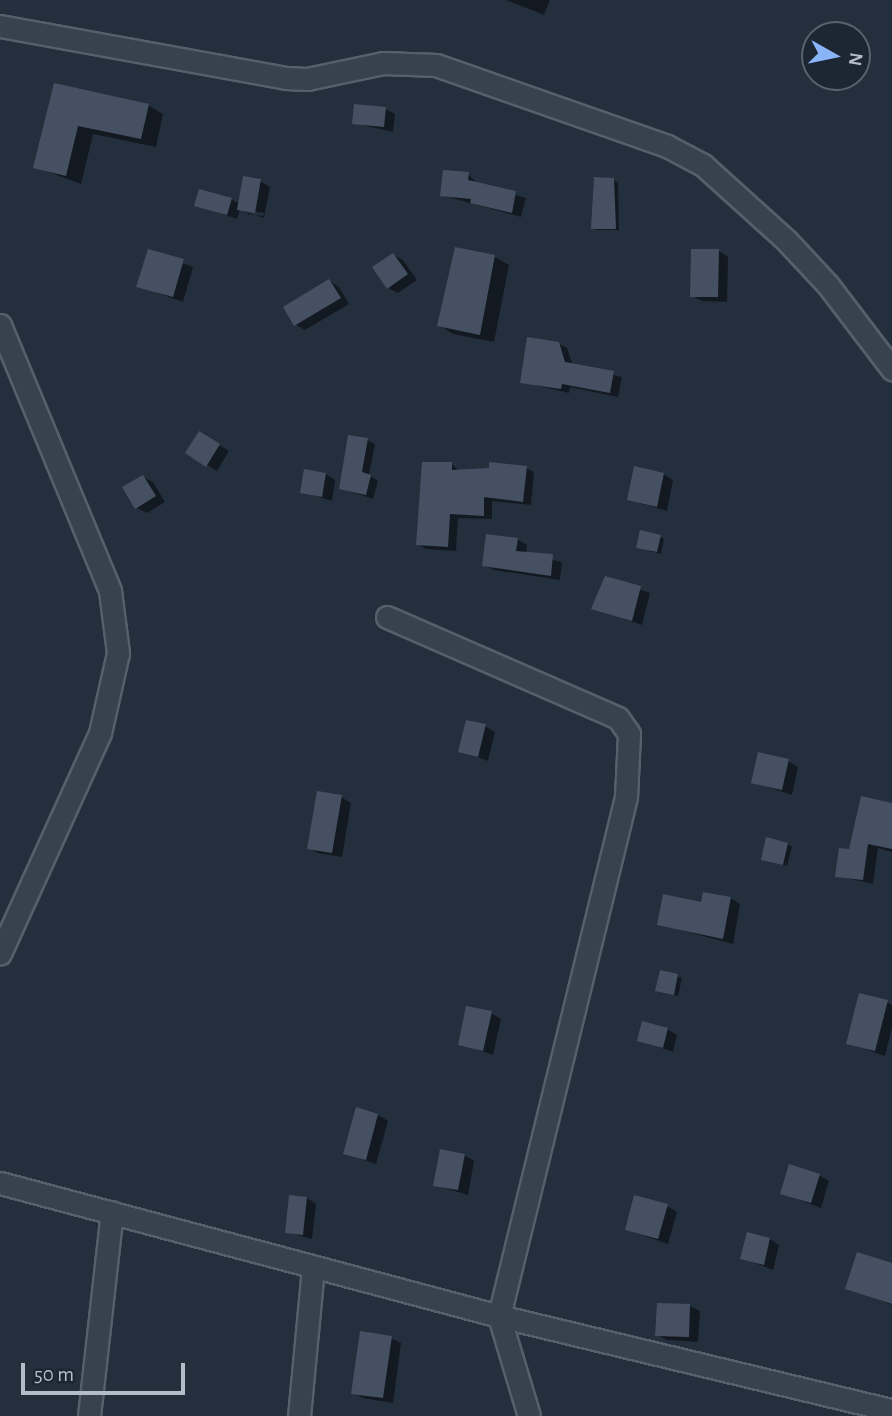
<!DOCTYPE html>
<html>
<head>
<meta charset="utf-8">
<style>
	body { margin:0 }
	#map { position:relative; width:892px; height:1416px; overflow:hidden; background:#242f3e; font-family:"Alegreya Sans",sans-serif }
	div>[style] { position:absolute }
	.shadow>* { inset:0; background:#0007 }
	.building>* { inset:0; background:#455162 }
	.roads { filter:drop-shadow(2px 0 #565f6c) drop-shadow(-2px 0 #565f6c) drop-shadow(0 2px #565f6c) drop-shadow(0 -2px #565f6c) }
	.street>* { height:21px; margin:-10.5px; padding:0 10.5px; transform-origin:10.5px; border-radius:10.5px; background:#38414e }
	span { translate:-50% -50%; white-space:nowrap; text-align:center; line-height:1.15; -webkit-text-stroke:6px #1d2633; paint-order:stroke }
	.north { position:absolute; left:801px; top:21px; width:70px; height:70px; box-sizing:border-box; background:#1d2633; border:2px solid #59626f; border-radius:50%; rotate:99deg; font-size:19px; font-weight:700; line-height:28px; text-align:center; color:#b4bcc9 }
	.north::after { content:''; display:block; margin:auto; width:24px; height:32px; background:#8ab4f8; clip-path:polygon(50% 0,100% 100%,50% 72%,0 100%) }
	.scale { position:absolute; left:21px; top:1363px; width:164px; height:32px; box-sizing:border-box; border:4px solid #b4bcc9; border-top:0; padding-left:9px; font-size:21px; line-height:24px; white-space:nowrap; color:#b4bcc9; -webkit-text-stroke:5px #1d2633; paint-order:stroke }
</style>
</head>
<body>
<div id="map">
	<div class="shadow">
		<i style="clip-path:polygon(506px 0,550px 0,544px 15px)"></i>
		<i style="clip-path:polygon(55px 85px,148px 105px,163px 114px,156px 147px,93px 134px,81px 184px,35px 167px)"></i>
		<i style="clip-path:polygon(385px 109px,395px 114px,393px 132px,354px 123px)"></i>
		<i style="clip-path:polygon(468px 174px,478px 184px,526px 198px,521px 217px,441px 195px)"></i>
		<i style="clip-path:polygon(614px 180px,618px 183px,619px 230px,597px 230px,592px 228px)"></i>
		<i style="clip-path:polygon(evenodd,260px 181px,270px 187px,264px 218px,240px 210px,237px 219px,196px 205px,231px 199px,240px 204px,260px 181px,247px 210px,264px 213px,263px 216px,247px 214px,247px 210px)"></i>
		<i style="clip-path:polygon(149px 251px,193px 267px,183px 302px,139px 286px)"></i>
		<i style="clip-path:polygon(719px 251px,728px 257px,727px 302px,702px 301px,692px 296px)"></i>
		<i style="clip-path:polygon(393px 255px,403px 260px,417px 280px,398px 293px,388px 288px)"></i>
		<i style="clip-path:polygon(495px 257px,509px 265px,494px 342px,453px 334px,439px 325px)"></i>
		<i style="clip-path:polygon(329px 281px,339px 287px,349px 304px,305px 330px,296px 325px)"></i>
		<i style="clip-path:polygon(558px 343px,567px 348px,573px 366px,622px 377px,618px 397px,570px 387px,569px 393px,522px 382px)"></i>
		<i style="clip-path:polygon(200px 433px,229px 451px,217px 471px,187px 453px)"></i>
		<i style="clip-path:polygon(367px 440px,375px 444px,369px 475px,378px 481px,373px 499px,340px 488px)"></i>
		<i style="clip-path:polygon(452px 464px,460px 472px,526px 468px,534px 472px,531px 505px,492px 501px,492px 519px,458px 518px,456px 551px,426px 549px,418px 544px)"></i>
		<i style="clip-path:polygon(326px 474px,335px 480px,332px 501px,302px 492px)"></i>
		<i style="clip-path:polygon(663px 474px,673px 480px,667px 511px,629px 500px)"></i>
		<i style="clip-path:polygon(143px 477px,153px 482px,165px 502px,147px 513px,137px 508px)"></i>
		<i style="clip-path:polygon(660px 537px,664px 539px,661px 554px,642px 549px)"></i>
		<i style="clip-path:polygon(517px 539px,527px 545px,526px 554px,562px 562px,560px 580px,494px 570px,484px 565px)"></i>
		<i style="clip-path:polygon(606px 578px,650px 593px,642px 625px,593px 608px)"></i>
		<i style="clip-path:polygon(485px 726px,495px 732px,488px 761px,460px 751px)"></i>
		<i style="clip-path:polygon(788px 761px,798px 767px,792px 795px,753px 782px)"></i>
		<i style="clip-path:polygon(341px 797px,351px 803px,342px 857px,318px 853px,309px 848px)"></i>
		<i style="clip-path:polygon(892px 804px,892px 852px,878px 848px,873px 884px,837px 876px,850px 851px)"></i>
		<i style="clip-path:polygon(788px 844px,792px 847px,787px 866px,767px 861px)"></i>
		<i style="clip-path:polygon(730px 898px,740px 904px,733px 944px,659px 924px)"></i>
		<i style="clip-path:polygon(661px 972px,682px 978px,678px 996px,657px 990px)"></i>
		<i style="clip-path:polygon(887px 1002px,892px 1005px,892px 1027px,885px 1056px,848px 1043px)"></i>
		<i style="clip-path:polygon(491px 1013px,501px 1019px,493px 1055px,460px 1044px)"></i>
		<i style="clip-path:polygon(667px 1029px,677px 1035px,673px 1052px,639px 1040px)"></i>
		<i style="clip-path:polygon(378px 1115px,388px 1121px,376px 1164px,345px 1153px)"></i>
		<i style="clip-path:polygon(464px 1155px,474px 1161px,468px 1195px,435px 1185px)"></i>
		<i style="clip-path:polygon(819px 1175px,829px 1181px,821px 1208px,782px 1193px)"></i>
		<i style="clip-path:polygon(307px 1198px,316px 1204px,312px 1239px,287px 1232px)"></i>
		<i style="clip-path:polygon(667px 1206px,677px 1212px,668px 1244px,627px 1230px)"></i>
		<i style="clip-path:polygon(770px 1239px,779px 1245px,773px 1270px,742px 1258px)"></i>
		<i style="clip-path:polygon(892px 1265px,892px 1305px,847px 1288px)"></i>
		<i style="clip-path:polygon(690px 1306px,700px 1311px,698px 1342px,667px 1340px,657px 1335px)"></i>
		<i style="clip-path:polygon(391px 1338px,401px 1343px,393px 1403px,363px 1398px,353px 1393px)"></i>
	</div>
	<div class="building">
		<i style="clip-path:polygon(54px 83px,149px 104px,141px 139px,78px 126px,66px 176px,33px 168px)"></i>
		<i style="clip-path:polygon(354px 104px,386px 107px,384px 127px,352px 124px)"></i>
		<i style="clip-path:polygon(443px 170px,469px 172px,468px 180px,516px 191px,512px 213px,470px 203px,471px 199px,440px 196px)"></i>
		<i style="clip-path:polygon(243px 176px,261px 179px,255px 213px,237px 210px)"></i>
		<i style="clip-path:polygon(594px 177px,614px 178px,616px 229px,591px 229px)"></i>
		<i style="clip-path:polygon(199px 189px,232px 198px,227px 215px,194px 206px)"></i>
		<i style="clip-path:polygon(455px 247px,495px 255px,480px 335px,437px 326px)"></i>
		<i style="clip-path:polygon(148px 249px,184px 259px,173px 297px,136px 287px)"></i>
		<i style="clip-path:polygon(691px 249px,719px 249px,718px 297px,690px 297px)"></i>
		<i style="clip-path:polygon(393px 253px,408px 274px,387px 289px,372px 267px)"></i>
		<i style="clip-path:polygon(329px 279px,341px 298px,294px 326px,283px 307px)"></i>
		<i style="clip-path:polygon(527px 337px,559px 342px,565px 362px,614px 371px,610px 393px,562px 384px,561px 389px,520px 383px)"></i>
		<i style="clip-path:polygon(199px 431px,220px 444px,206px 467px,185px 453px)"></i>
		<i style="clip-path:polygon(348px 435px,368px 438px,362px 472px,371px 475px,366px 495px,339px 489px)"></i>
		<i style="clip-path:polygon(422px 462px,452px 462px,452px 470px,489px 468px,489px 462px,527px 466px,523px 502px,484px 497px,484px 516px,450px 514px,448px 547px,416px 545px)"></i>
		<i style="clip-path:polygon(634px 466px,664px 473px,657px 507px,627px 500px)"></i>
		<i style="clip-path:polygon(304px 469px,326px 473px,322px 497px,300px 493px)"></i>
		<i style="clip-path:polygon(143px 475px,156px 496px,135px 509px,122px 487px)"></i>
		<i style="clip-path:polygon(640px 530px,661px 535px,657px 552px,636px 548px)"></i>
		<i style="clip-path:polygon(486px 534px,518px 538px,516px 551px,553px 554px,551px 576px,482px 566px)"></i>
		<i style="clip-path:polygon(605px 576px,641px 586px,632px 621px,591px 609px)"></i>
		<i style="clip-path:polygon(466px 720px,486px 724px,478px 757px,458px 752px)"></i>
		<i style="clip-path:polygon(758px 752px,789px 759px,782px 790px,751px 783px)"></i>
		<i style="clip-path:polygon(317px 791px,342px 795px,332px 853px,307px 849px)"></i>
		<i style="clip-path:polygon(861px 796px,892px 803px,892px 849px,868px 844px,863px 880px,835px 877px,839px 848px,849px 849px)"></i>
		<i style="clip-path:polygon(766px 837px,788px 843px,783px 865px,761px 860px)"></i>
		<i style="clip-path:polygon(703px 892px,731px 897px,723px 939px,657px 925px,663px 894px,701px 902px)"></i>
		<i style="clip-path:polygon(660px 970px,678px 974px,674px 995px,655px 991px)"></i>
		<i style="clip-path:polygon(859px 993px,888px 1000px,875px 1051px,846px 1044px)"></i>
		<i style="clip-path:polygon(466px 1006px,492px 1011px,483px 1051px,458px 1045px)"></i>
		<i style="clip-path:polygon(642px 1021px,668px 1028px,663px 1048px,637px 1041px)"></i>
		<i style="clip-path:polygon(356px 1107px,378px 1114px,366px 1160px,343px 1154px)"></i>
		<i style="clip-path:polygon(440px 1149px,465px 1154px,458px 1190px,433px 1186px)"></i>
		<i style="clip-path:polygon(789px 1164px,820px 1174px,811px 1203px,780px 1194px)"></i>
		<i style="clip-path:polygon(289px 1195px,307px 1197px,303px 1235px,285px 1233px)"></i>
		<i style="clip-path:polygon(634px 1195px,668px 1204px,658px 1239px,625px 1230px)"></i>
		<i style="clip-path:polygon(747px 1232px,770px 1238px,764px 1265px,740px 1259px)"></i>
		<i style="clip-path:polygon(857px 1252px,892px 1263px,892px 1304px,845px 1289px)"></i>
		<i style="clip-path:polygon(657px 1303px,690px 1304px,689px 1337px,655px 1336px)"></i>
		<i style="clip-path:polygon(360px 1331px,392px 1336px,383px 1398px,351px 1394px)"></i>
	</div>
	<div class="roads">
		<div class="street">
			<i style="left:0;top:26px;width:291px;rotate:10.3deg"></i>
			<i style="left:286px;top:78px;width:21px;rotate:3deg"></i>
			<i style="left:307px;top:79px;width:78px;rotate:-11.9deg"></i>
			<i style="left:383px;top:63px;width:53px;rotate:2.2deg"></i>
			<i style="left:436px;top:65px;width:245px;rotate:19.3deg"></i>
			<i style="left:667px;top:146px;width:41px;rotate:27.8deg"></i>
			<i style="left:703px;top:165px;width:113px;rotate:42.1deg"></i>
			<i style="left:787px;top:241px;width:60px;rotate:47deg"></i>
			<i style="left:828px;top:285px;width:106px;rotate:52.7deg"></i>
			<i style="left:0;top:325px;width:288px;rotate:67.5deg"></i>
			<i style="left:110px;top:591px;width:63px;rotate:82.6deg"></i>
			<i style="left:118px;top:653px;width:82px;rotate:102.7deg"></i>
			<i style="left:100px;top:733px;width:242px;rotate:114.4deg"></i>
			<i style="left:387px;top:617px;width:252px;rotate:23.6deg"></i>
			<i style="left:618px;top:718px;width:19px;rotate:55deg"></i>
			<i style="left:629px;top:734px;width:63px;rotate:92.7deg"></i>
			<i style="left:626px;top:797px;width:534px;rotate:103.75deg"></i>
			<i style="left:499px;top:1316px;width:104px;rotate:73.3deg"></i>
			<i style="left:0;top:1183px;width:516px;rotate:14.92deg"></i>
			<i style="left:499px;top:1316px;width:404px;rotate:13.5deg"></i>
			<i style="left:89px;top:1416px;width:205px;rotate:-83.6deg"></i>
			<i style="left:299px;top:1416px;width:149px;rotate:-84.6deg"></i>
		</div>
	</div>
	<div class="north">N</div>
	<div class="scale">50 m</div>
</div>
</body>
</html>
